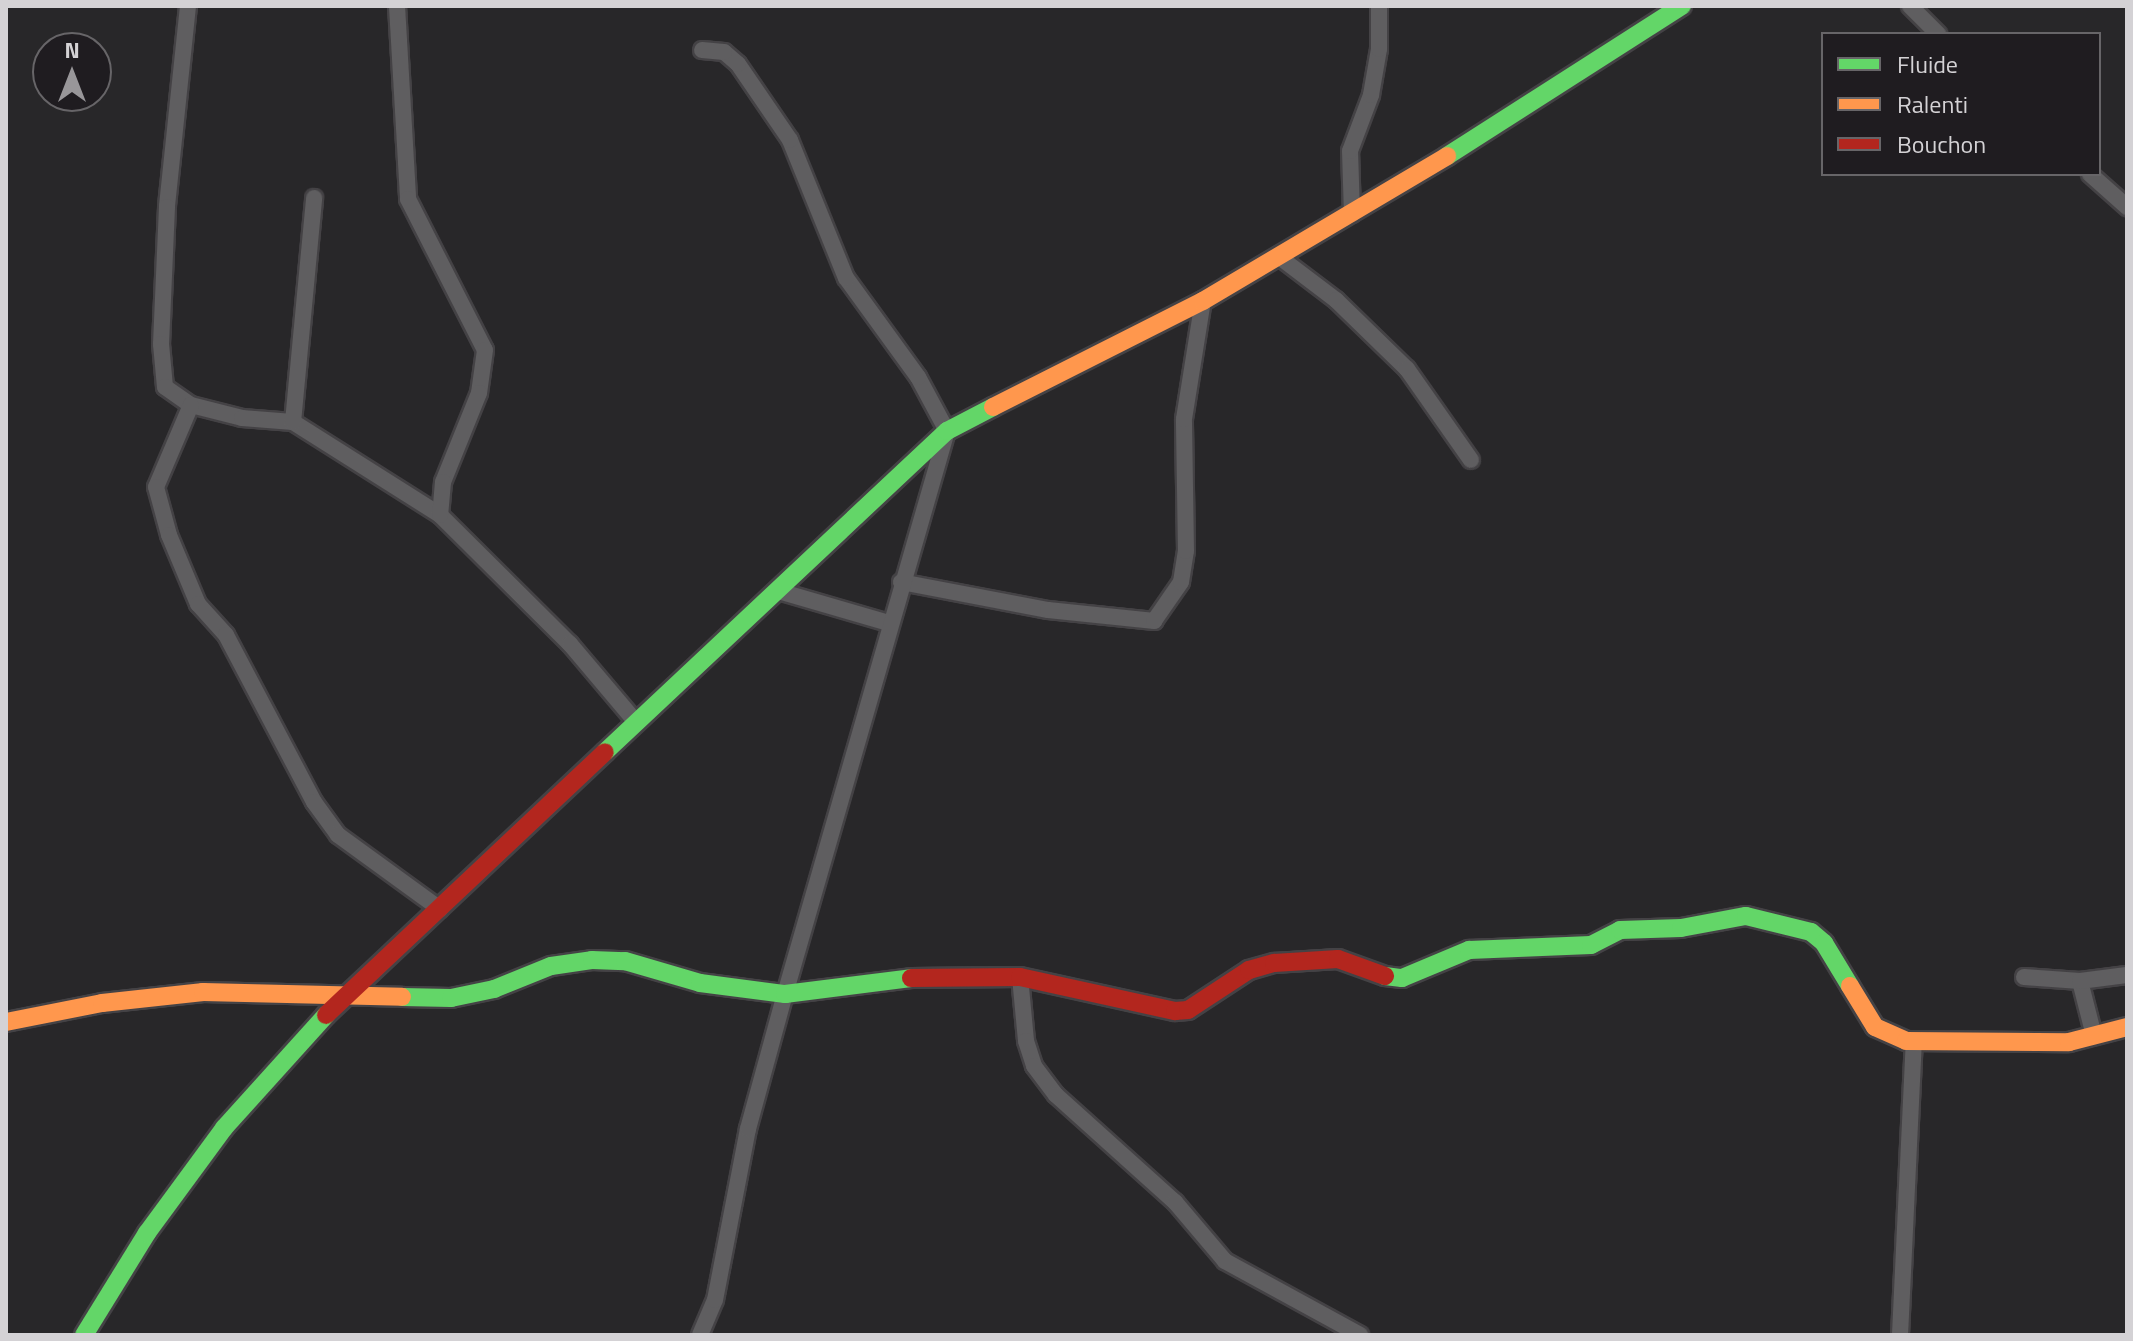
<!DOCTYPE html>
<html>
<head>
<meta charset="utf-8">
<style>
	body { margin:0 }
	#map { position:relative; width:2133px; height:1341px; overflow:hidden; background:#282729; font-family:"Titillium Web",sans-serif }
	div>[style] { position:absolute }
	.roads { filter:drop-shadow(2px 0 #444245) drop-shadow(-2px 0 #444245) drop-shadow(0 2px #444245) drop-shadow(0 -2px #444245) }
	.street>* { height:16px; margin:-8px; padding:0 8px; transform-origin:8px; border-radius:8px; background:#5f5e60 }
	.fast>* { height:18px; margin:-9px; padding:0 9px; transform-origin:9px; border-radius:9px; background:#63d668 }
	.slow>* { height:18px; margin:-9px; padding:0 9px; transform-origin:9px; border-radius:9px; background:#ff974d }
	.jam>* { height:18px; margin:-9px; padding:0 9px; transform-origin:9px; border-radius:9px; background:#b3261e }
	span { translate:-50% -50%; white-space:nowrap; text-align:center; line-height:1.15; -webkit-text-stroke:6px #1f1c20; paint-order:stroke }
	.frame { position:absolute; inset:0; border:8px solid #d4d2d5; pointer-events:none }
	.legend { position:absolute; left:1821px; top:32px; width:280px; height:144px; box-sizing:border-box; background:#1f1c20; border:2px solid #676568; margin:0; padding:10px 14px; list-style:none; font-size:24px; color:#d4d2d5 }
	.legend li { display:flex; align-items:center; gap:16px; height:40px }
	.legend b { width:40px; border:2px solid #676568 }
	.north { position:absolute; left:32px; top:32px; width:80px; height:80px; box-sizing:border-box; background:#1f1c20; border:2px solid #676568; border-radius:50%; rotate:0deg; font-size:22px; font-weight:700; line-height:32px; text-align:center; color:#d4d2d5 }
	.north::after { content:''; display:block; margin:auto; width:28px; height:36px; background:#989699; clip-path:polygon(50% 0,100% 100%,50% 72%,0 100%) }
</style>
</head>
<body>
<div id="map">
	<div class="roads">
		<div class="street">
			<i style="left:188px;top:6px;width:202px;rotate:96deg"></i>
			<i style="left:167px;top:207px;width:137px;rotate:92.5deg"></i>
			<i style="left:161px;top:344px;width:43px;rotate:84.7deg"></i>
			<i style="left:165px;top:387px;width:32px;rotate:35deg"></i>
			<i style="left:191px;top:405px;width:53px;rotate:14.3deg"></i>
			<i style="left:242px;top:418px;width:51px;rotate:4.5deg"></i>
			<i style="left:293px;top:422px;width:174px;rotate:32.3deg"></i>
			<i style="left:440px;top:515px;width:183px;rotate:44.8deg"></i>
			<i style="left:570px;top:644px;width:102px;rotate:49.8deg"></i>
			<i style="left:397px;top:6px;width:193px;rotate:86.7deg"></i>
			<i style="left:408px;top:199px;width:169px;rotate:63deg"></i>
			<i style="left:485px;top:350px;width:43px;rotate:97.9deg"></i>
			<i style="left:479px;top:393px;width:96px;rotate:112deg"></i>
			<i style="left:443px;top:482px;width:33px;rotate:95deg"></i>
			<i style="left:1910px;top:6px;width:40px;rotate:45deg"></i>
			<i style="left:2090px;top:174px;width:50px;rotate:41.7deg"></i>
			<i style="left:1352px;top:214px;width:63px;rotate:-91.8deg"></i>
			<i style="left:1350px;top:151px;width:60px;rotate:-69.4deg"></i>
			<i style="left:1371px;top:95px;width:47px;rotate:-80.1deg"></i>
			<i style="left:1379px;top:49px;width:43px;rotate:-90deg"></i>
			<i style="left:1278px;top:256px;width:73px;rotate:37.2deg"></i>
			<i style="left:1336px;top:300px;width:99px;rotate:44.2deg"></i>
			<i style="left:1407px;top:369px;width:111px;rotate:54.9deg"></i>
			<i style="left:191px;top:405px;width:89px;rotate:113.1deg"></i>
			<i style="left:156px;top:487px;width:50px;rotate:74.8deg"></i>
			<i style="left:169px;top:535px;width:75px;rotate:67.2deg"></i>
			<i style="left:198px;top:604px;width:42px;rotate:47.9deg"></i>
			<i style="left:226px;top:635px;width:189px;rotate:62.2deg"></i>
			<i style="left:314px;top:802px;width:41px;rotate:54deg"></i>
			<i style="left:338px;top:835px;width:126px;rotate:36deg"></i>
			<i style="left:293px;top:422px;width:225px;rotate:-84.6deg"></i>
			<i style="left:901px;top:582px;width:150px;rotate:10.8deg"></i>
			<i style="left:1048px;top:610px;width:107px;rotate:5.9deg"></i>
			<i style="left:1154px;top:621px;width:47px;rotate:-55.3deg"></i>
			<i style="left:1181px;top:582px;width:31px;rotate:-81deg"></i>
			<i style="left:1186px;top:551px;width:132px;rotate:-90.9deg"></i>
			<i style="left:1184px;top:419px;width:120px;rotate:-80.9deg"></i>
			<i style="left:782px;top:592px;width:111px;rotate:16.2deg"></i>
			<i style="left:1020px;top:977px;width:64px;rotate:84.6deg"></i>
			<i style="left:1026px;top:1041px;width:26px;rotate:72deg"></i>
			<i style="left:1034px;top:1066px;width:36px;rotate:53deg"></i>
			<i style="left:1056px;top:1095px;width:160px;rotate:42deg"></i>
			<i style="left:1175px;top:1202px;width:77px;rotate:49.7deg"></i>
			<i style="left:1225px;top:1261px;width:154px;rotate:28.7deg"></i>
			<i style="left:2024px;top:977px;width:56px;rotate:4.1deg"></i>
			<i style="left:2080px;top:981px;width:57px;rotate:75.7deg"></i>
			<i style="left:2080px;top:981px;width:47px;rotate:-7.3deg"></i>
			<i style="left:700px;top:1335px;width:38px;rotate:-67deg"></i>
			<i style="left:715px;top:1300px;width:174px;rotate:-79.1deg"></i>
			<i style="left:748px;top:1129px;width:140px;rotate:-74.7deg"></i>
			<i style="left:785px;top:994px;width:586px;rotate:-73.95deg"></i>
			<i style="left:947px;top:431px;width:61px;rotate:-118.2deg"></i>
			<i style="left:918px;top:377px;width:122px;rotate:-126deg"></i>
			<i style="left:846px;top:278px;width:149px;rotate:-112.1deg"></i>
			<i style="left:790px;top:140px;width:92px;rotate:-124.4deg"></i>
			<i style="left:738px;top:64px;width:18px;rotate:-139deg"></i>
			<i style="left:724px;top:52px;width:22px;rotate:-175deg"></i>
			<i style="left:1900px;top:1335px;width:293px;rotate:-87.3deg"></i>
		</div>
		<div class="fast">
			<i style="left:1447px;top:156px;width:279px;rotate:-32.6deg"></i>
			<i style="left:605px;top:752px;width:469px;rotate:-43.2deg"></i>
			<i style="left:947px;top:431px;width:52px;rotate:-27.6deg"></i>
			<i style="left:1385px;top:976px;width:17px;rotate:7deg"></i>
			<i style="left:1402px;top:978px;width:73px;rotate:-22.7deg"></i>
			<i style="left:1469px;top:950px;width:122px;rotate:-2.3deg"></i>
			<i style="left:1591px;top:945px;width:33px;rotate:-27deg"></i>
			<i style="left:1620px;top:930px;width:61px;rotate:-1.9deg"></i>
			<i style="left:1681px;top:928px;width:66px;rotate:-10.5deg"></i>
			<i style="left:1746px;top:916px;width:67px;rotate:13.8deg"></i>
			<i style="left:1811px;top:932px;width:17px;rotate:40deg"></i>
			<i style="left:1824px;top:943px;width:50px;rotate:58.8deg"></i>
			<i style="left:402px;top:997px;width:49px;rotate:1.2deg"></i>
			<i style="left:451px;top:998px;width:44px;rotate:-11.8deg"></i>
			<i style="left:494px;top:989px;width:61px;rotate:-22deg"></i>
			<i style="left:551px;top:966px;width:41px;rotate:-8.3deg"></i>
			<i style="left:592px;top:960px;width:33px;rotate:2deg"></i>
			<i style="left:625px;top:961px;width:78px;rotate:16.3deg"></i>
			<i style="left:700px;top:983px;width:86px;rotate:7.4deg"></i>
			<i style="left:785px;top:994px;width:127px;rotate:-7.2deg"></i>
			<i style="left:84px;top:1335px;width:120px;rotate:-58.3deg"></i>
			<i style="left:147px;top:1233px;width:130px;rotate:-53.7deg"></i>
			<i style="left:224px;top:1128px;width:152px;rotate:-47.9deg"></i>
		</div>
		<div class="slow">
			<i style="left:993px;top:407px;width:235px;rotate:-26.8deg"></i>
			<i style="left:1203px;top:301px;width:284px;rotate:-30.7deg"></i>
			<i style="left:1850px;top:986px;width:48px;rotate:58.6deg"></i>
			<i style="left:1875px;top:1027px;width:34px;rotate:24deg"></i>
			<i style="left:1906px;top:1041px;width:163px;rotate:0.4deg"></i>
			<i style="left:2069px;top:1042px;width:60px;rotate:-14.5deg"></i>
			<i style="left:6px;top:1022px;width:98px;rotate:-11.2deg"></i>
			<i style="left:102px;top:1003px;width:102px;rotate:-6.2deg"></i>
			<i style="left:203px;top:992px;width:199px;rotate:1.4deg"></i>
		</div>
		<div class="jam">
			<i style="left:911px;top:978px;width:109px;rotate:-0.5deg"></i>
			<i style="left:1020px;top:977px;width:159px;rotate:12.4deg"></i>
			<i style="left:1175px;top:1011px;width:13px;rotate:-4deg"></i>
			<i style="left:1188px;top:1010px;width:73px;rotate:-33.3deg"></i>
			<i style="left:1249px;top:970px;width:26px;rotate:-16deg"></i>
			<i style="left:1274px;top:963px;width:64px;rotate:-3.6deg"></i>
			<i style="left:1338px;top:959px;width:50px;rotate:19.9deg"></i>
			<i style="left:326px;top:1015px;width:383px;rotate:-43.3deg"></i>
		</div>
	</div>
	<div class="frame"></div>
	<ul class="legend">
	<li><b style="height:10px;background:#63d668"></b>Fluide</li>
	<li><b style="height:10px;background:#ff974d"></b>Ralenti</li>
	<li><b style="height:10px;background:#b3261e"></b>Bouchon</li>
	</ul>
	<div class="north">N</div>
</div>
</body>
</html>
